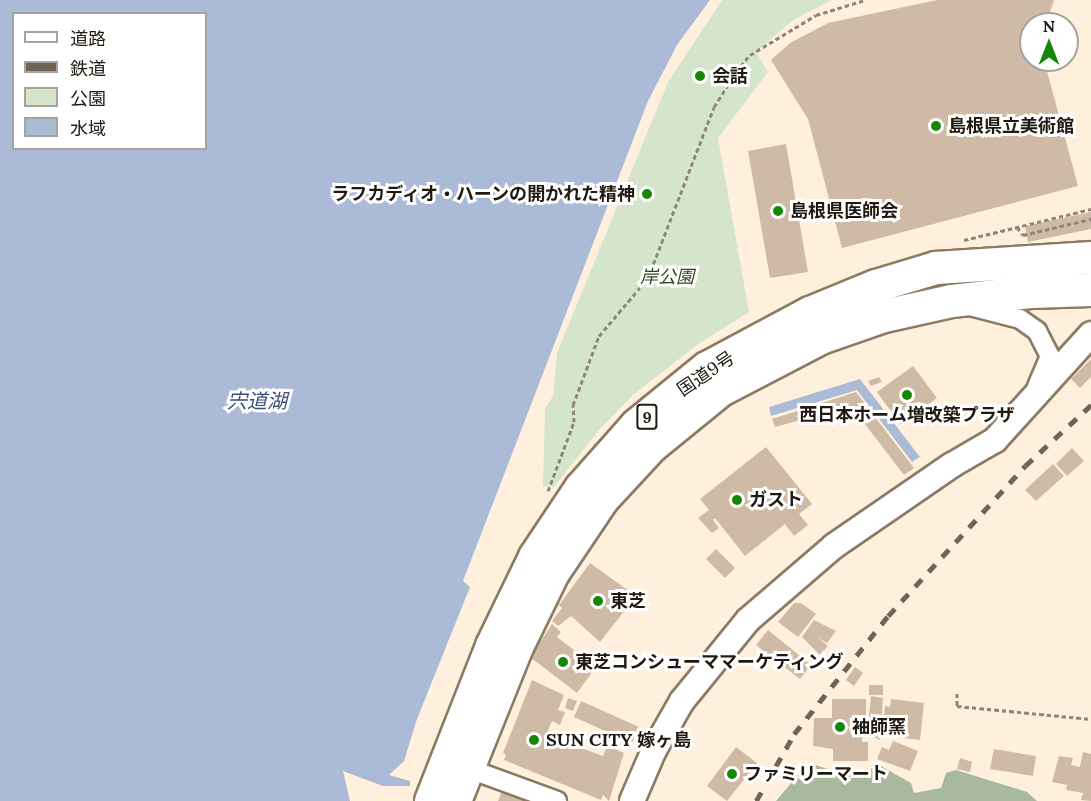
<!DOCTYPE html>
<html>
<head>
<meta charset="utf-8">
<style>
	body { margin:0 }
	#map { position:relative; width:1091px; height:801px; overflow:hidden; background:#fef0dc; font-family:Lora,"Noto Sans JP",serif }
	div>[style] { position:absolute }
	.green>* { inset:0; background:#d5e5cb }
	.forest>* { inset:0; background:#a9b99d }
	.water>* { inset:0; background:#abbbd7 }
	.building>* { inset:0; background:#cfbba5 }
	.path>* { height:3px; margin-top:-1.5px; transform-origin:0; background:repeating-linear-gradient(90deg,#908577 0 4.5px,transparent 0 7.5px) }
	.roads { filter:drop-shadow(2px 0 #8b7b64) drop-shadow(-2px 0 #8b7b64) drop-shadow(0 2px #8b7b64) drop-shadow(0 -2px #8b7b64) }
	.street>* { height:18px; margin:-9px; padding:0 9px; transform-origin:9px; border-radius:9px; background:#fff }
	.secondary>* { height:24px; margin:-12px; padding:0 12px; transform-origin:12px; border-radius:12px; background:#fff }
	.highway>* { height:32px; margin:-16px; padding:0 16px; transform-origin:16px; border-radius:16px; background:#fff }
	.rail>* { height:4.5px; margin-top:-2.25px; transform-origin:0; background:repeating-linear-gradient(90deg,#6e6558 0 10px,transparent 0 20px) }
	.dots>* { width:16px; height:16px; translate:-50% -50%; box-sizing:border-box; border:3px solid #fff; border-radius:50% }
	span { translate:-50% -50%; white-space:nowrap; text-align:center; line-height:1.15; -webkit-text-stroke:6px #fff; paint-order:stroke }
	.shield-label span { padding:2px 4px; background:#fff; border:2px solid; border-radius:4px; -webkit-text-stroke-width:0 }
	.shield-label { font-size:16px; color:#201910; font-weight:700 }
	.poi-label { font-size:18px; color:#201910; font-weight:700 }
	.left { translate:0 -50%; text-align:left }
	.right { translate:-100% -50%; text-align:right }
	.park-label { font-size:18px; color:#30471c; font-style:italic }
	.street-label { font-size:18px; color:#201910 }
	.water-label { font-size:20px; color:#395078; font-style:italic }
	.legend { position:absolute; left:12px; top:12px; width:195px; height:138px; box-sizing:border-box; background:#fff; border:2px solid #a6a39f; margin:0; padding:8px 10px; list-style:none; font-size:18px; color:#201910 }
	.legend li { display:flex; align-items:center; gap:12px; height:30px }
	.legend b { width:30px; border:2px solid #a6a39f }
	.north { position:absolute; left:1019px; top:12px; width:60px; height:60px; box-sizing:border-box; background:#fff; border:2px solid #a6a39f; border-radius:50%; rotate:0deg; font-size:16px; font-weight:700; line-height:24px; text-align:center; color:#201910 }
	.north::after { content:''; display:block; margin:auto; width:21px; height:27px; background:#148806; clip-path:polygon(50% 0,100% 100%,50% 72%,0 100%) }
</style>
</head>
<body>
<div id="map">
	<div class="green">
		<i style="clip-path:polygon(722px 0,832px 0,793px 20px,756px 52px,768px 72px,718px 138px,749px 312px,701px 342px,634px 394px,599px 430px,554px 487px,543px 486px,545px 408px,553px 396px,557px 353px,668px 82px)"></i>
	</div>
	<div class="forest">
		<i style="clip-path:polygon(813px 764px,830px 770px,844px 766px,858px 775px,879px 765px,911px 783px,914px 793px,941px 788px,946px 773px,956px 770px,1027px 792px,1037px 801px,776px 801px,797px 776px)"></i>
	</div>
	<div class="water">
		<i style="clip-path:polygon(evenodd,0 0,710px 0,677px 45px,648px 101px,463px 581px,470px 587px,417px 719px,404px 761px,389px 775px,410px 781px,410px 786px,383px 786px,343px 771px,350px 801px,0 801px,0 0,14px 14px,206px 14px,206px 148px,14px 148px,14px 14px)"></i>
		<i style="clip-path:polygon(860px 379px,920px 457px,912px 462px,857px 390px,771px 416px,769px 407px)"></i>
	</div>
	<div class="building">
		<i style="clip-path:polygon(937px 0,1054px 0,1046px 24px,1031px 24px,1031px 60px,1044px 60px,1078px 186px,842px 248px,808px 119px,771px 60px,790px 43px,828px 23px)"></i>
		<i style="clip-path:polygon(786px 144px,808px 272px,770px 278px,748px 151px)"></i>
		<i style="clip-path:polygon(1091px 212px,1091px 229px,1028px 242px,1025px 226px)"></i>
		<i style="clip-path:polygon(669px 277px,677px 277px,677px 285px,669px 285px)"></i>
		<i style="clip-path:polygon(1091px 359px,1091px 377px,1080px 388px,1071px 379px)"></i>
		<i style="clip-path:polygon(913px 366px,937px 398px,901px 425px,877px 392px)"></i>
		<i style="clip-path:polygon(879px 377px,882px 382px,871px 386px,868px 381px)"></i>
		<i style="clip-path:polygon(856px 392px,914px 468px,904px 475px,851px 406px,775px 427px,772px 419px)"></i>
		<i style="clip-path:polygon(766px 447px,812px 504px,799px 514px,808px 525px,794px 536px,785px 524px,745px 556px,715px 518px,713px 520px,719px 528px,712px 533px,698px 518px,709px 510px,700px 499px)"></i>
		<i style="clip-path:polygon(1072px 448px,1084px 461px,1067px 476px,1056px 464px)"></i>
		<i style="clip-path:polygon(1053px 464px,1064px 476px,1036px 501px,1025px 490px)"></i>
		<i style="clip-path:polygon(716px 549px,735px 568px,725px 578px,706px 559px)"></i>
		<i style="clip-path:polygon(590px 563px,636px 596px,600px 642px,571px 616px,558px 626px,552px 621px,562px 608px,559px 605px)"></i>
		<i style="clip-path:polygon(794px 603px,801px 603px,816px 614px,798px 637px,778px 622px)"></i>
		<i style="clip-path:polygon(814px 620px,836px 631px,827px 643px,818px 638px,828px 646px,820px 655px,802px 637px)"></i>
		<i style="clip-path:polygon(552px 624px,561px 632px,557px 637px,596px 667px,577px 693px,530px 657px)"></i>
		<i style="clip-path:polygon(768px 630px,811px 665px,800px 679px,756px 645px)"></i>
		<i style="clip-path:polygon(855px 667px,863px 673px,854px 686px,846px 680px)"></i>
		<i style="clip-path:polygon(532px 680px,564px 695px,558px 710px,565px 712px,560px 725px,552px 721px,546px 735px,603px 756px,607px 746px,624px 753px,609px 801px,603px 795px,601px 800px,504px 760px,506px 755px,503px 753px)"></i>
		<i style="clip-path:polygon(869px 685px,883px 685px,883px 695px,869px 695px)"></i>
		<i style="clip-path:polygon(871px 696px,883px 698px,880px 740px,867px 734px)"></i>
		<i style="clip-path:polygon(568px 698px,577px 701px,573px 711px,565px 708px)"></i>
		<i style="clip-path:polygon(832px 699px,866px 699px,866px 735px,862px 735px,862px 742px,868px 742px,868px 761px,833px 761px,833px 749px,813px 746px,814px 718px,832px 718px)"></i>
		<i style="clip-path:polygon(891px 699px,924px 703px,920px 740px,896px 737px,897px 726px,893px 725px,893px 730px,883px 729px,885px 706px,890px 707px)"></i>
		<i style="clip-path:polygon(581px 701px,639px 727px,632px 743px,574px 717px)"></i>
		<i style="clip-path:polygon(893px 741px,918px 751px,910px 771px,877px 759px,882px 747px,889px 750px)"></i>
		<i style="clip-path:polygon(736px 747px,757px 763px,727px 801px,707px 786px)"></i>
		<i style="clip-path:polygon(994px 749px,1036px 756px,1033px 776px,990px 769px)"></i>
		<i style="clip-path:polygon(1083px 752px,1091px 754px,1091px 801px,1081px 800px,1083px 793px,1066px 790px,1067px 785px,1052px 782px,1059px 756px,1073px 758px,1071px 765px,1080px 767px)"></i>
		<i style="clip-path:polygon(960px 758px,972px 762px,970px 772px,957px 769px)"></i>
		<i style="clip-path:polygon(503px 789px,534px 801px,498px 801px)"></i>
	</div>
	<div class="path">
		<i style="left:1017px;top:227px;width:10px;rotate:53deg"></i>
		<i style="left:1023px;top:235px;width:70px;rotate:-13.2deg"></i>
		<i style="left:964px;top:240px;width:131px;rotate:-13.7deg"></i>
		<i style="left:548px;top:491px;width:74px;rotate:-69.4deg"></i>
		<i style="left:574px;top:422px;width:17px;rotate:-93deg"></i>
		<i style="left:573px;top:405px;width:74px;rotate:-69.4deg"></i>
		<i style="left:599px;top:336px;width:76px;rotate:-49.8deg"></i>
		<i style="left:648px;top:278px;width:183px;rotate:-68.9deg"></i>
		<i style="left:714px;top:107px;width:41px;rotate:-57.8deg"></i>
		<i style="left:736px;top:72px;width:22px;rotate:-51deg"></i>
		<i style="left:750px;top:55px;width:77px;rotate:-31.2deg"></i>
		<i style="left:816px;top:15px;width:51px;rotate:-17deg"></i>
		<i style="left:957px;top:693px;width:13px;rotate:90deg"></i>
		<i style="left:957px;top:706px;width:135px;rotate:5.5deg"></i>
	</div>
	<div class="roads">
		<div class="street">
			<i style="left:970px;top:306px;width:52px;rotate:14.6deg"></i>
			<i style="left:1020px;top:319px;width:21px;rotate:35deg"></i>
			<i style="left:1037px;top:331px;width:28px;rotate:63deg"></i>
			<i style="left:1050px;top:356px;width:34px;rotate:113deg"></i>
			<i style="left:467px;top:768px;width:96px;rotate:20.1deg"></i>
		</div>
		<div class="secondary">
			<i style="left:632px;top:801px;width:56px;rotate:-66.7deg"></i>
			<i style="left:654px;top:750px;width:56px;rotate:-60.3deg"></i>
			<i style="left:682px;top:701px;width:104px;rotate:-50.8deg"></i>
			<i style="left:748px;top:620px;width:113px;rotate:-40.7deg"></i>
			<i style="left:834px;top:546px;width:143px;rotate:-34.5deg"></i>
			<i style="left:952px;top:465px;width:50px;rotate:-30.2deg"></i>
			<i style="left:995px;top:440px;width:143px;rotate:-47.8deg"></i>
		</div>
		<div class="highway">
			<i style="left:431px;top:801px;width:167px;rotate:-68.5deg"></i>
			<i style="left:492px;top:646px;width:99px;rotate:-64.2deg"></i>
			<i style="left:535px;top:557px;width:83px;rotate:-56.3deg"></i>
			<i style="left:581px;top:488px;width:84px;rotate:-48.4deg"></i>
			<i style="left:637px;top:425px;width:90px;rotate:-39.2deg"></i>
			<i style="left:707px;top:368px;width:117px;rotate:-28.1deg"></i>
			<i style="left:810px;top:313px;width:71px;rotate:-22.2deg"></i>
			<i style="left:876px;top:286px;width:63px;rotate:-16.7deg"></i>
			<i style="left:936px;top:268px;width:155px;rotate:-3.7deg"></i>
			<i style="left:455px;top:801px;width:164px;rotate:-68.1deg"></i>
			<i style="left:516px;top:649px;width:85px;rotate:-64deg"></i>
			<i style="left:553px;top:573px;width:88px;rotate:-56.1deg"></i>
			<i style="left:602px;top:500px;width:74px;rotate:-47.2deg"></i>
			<i style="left:652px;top:446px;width:89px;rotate:-39.1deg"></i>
			<i style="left:721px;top:390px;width:113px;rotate:-27.5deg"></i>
			<i style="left:821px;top:338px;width:67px;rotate:-19.2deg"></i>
			<i style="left:884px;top:316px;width:70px;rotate:-12.4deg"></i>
			<i style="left:952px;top:301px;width:81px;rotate:-6.4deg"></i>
			<i style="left:1032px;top:292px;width:59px;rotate:-1.9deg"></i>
		</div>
	</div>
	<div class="rail">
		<i style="left:756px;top:801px;width:77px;rotate:-60.4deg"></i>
		<i style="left:794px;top:734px;width:151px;rotate:-51.5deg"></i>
		<i style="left:888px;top:616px;width:203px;rotate:-47.6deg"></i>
		<i style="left:1025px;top:466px;width:90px;rotate:-42.7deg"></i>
	</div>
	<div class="dots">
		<i style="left:700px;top:76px;background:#148806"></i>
		<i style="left:936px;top:126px;background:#148806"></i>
		<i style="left:647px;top:194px;background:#148806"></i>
		<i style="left:778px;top:211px;background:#148806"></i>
		<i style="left:907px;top:395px;background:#148806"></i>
		<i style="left:737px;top:500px;background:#148806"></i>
		<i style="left:598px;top:601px;background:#148806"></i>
		<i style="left:563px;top:662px;background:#148806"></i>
		<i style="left:840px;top:727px;background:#148806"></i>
		<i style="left:534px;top:740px;background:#148806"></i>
		<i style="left:732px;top:774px;background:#148806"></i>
	</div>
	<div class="shield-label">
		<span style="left:647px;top:417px">9</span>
	</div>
	<div class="poi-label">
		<span class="left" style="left:712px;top:76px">会話</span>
		<span class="left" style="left:948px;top:126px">島根県立美術館</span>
		<span class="right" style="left:635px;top:194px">ラフカディオ・ハーンの開かれた精神</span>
		<span class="left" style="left:790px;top:211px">島根県医師会</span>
		<span style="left:907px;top:415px">西日本ホーム増改築プラザ</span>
		<span class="left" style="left:749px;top:500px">ガスト</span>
		<span class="left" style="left:610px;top:601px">東芝</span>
		<span class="left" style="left:575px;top:662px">東芝コンシューママーケティング</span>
		<span class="left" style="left:852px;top:727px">袖師窯</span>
		<span class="left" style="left:546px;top:740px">SUN CITY 嫁ヶ島</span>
		<span class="left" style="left:744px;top:774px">ファミリーマート</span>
	</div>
	<div class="park-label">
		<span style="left:667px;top:277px">岸公園</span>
	</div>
	<div class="street-label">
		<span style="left:706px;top:374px;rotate:-34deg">国道9号</span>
	</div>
	<div class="water-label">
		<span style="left:257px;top:400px">宍道湖</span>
	</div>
	<ul class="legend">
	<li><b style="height:8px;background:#fff"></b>道路</li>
	<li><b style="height:8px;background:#6e6558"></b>鉄道</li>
	<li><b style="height:16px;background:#d5e5cb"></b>公園</li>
	<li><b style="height:16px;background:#abbbd7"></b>水域</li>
	</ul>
	<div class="north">N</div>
</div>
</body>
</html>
